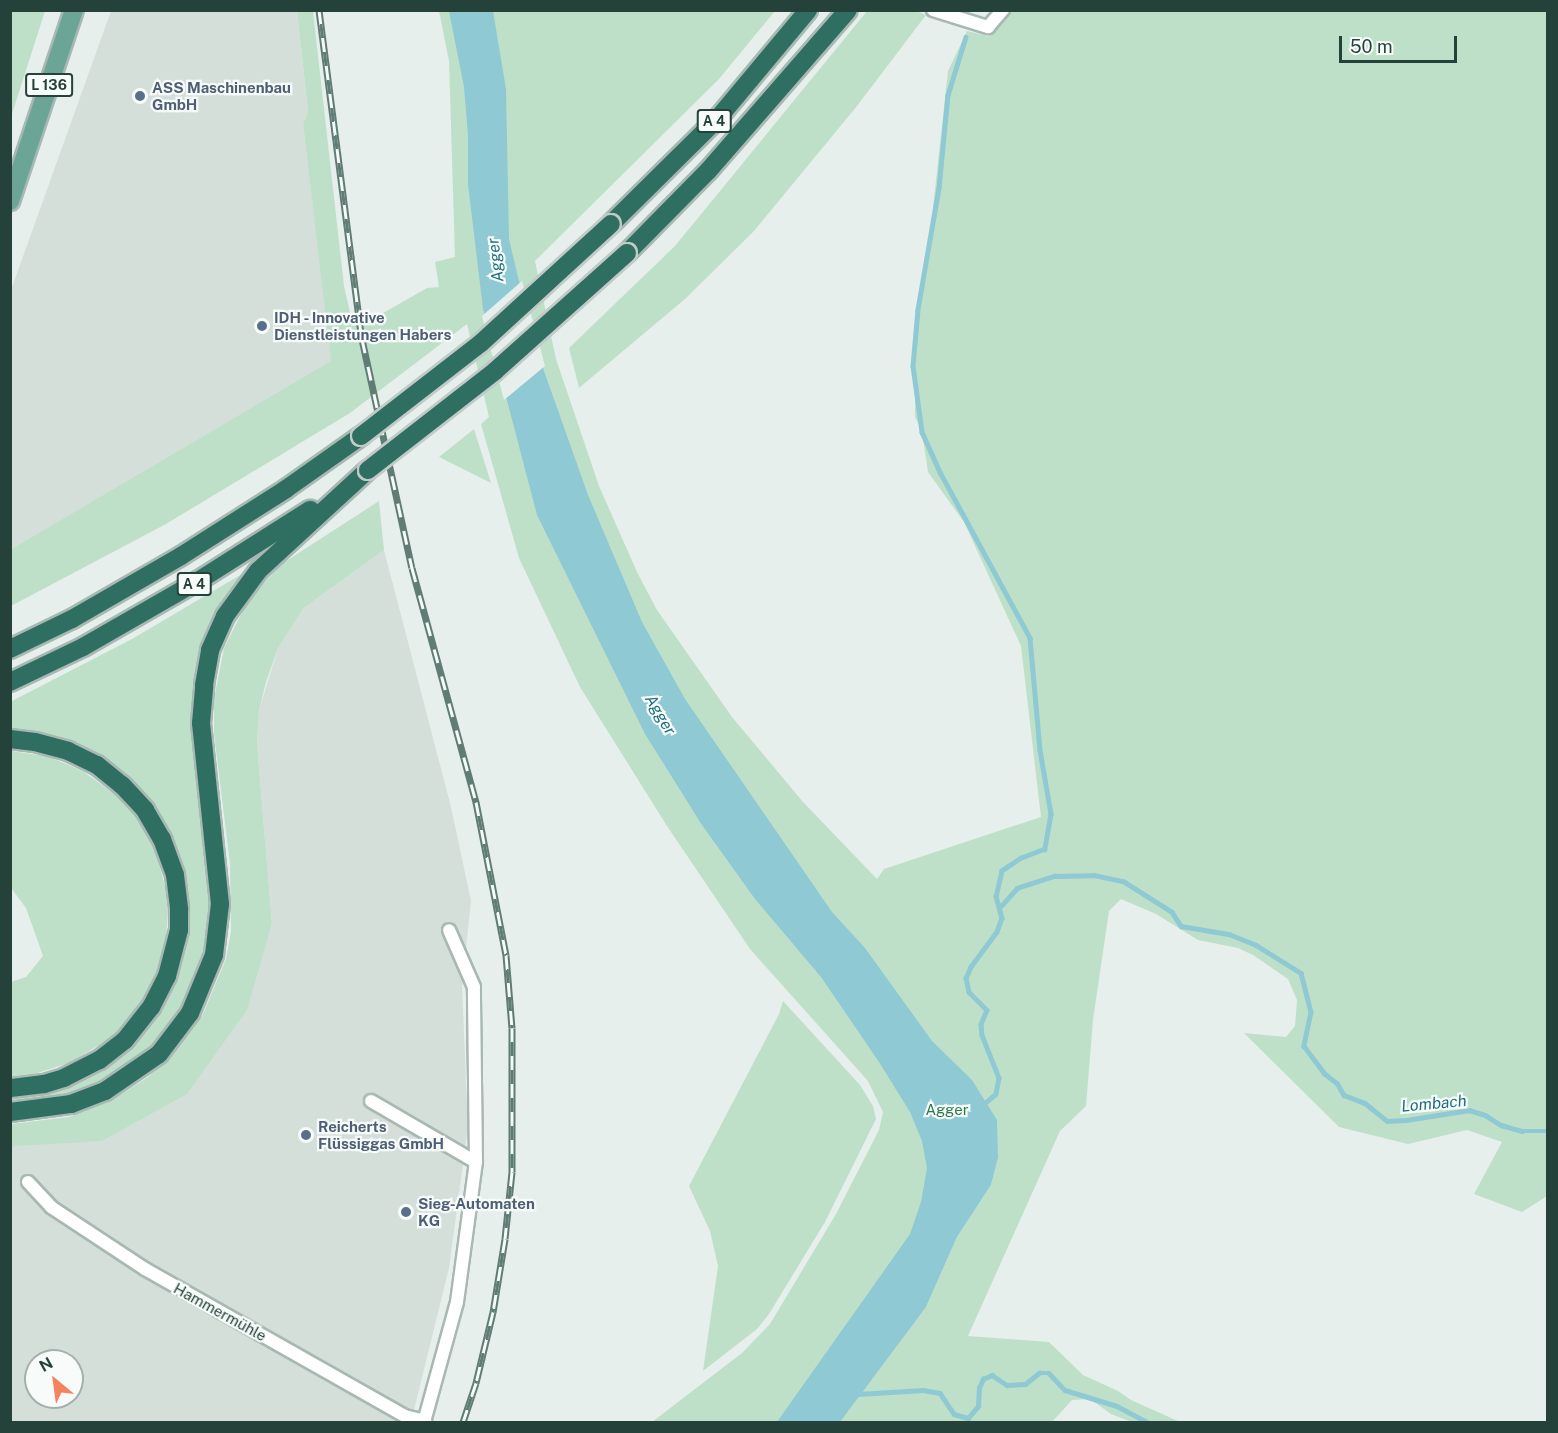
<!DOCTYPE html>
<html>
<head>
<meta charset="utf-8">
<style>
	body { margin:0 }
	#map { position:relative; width:1558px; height:1433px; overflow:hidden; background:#e6efeb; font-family:"Public Sans",sans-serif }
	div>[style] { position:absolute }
	.built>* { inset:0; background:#d4dfda }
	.green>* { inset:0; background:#bfe0c8 }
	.water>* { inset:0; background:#8ec9d4 }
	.pier>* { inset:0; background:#e6efeb }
	.stream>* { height:4.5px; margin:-2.25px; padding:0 2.25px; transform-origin:2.25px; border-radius:2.25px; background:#8ec9d4 }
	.roads { filter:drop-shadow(2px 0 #a8b8b2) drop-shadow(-2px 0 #a8b8b2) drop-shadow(0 2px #a8b8b2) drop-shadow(0 -2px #a8b8b2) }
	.minor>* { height:12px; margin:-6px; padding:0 6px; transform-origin:6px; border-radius:6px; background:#fff }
	.primary>* { height:18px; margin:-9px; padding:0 9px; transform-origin:9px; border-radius:9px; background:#6aa596 }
	.motorway>* { height:18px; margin:-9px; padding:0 9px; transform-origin:9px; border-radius:9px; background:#2f6f62 }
	.rail>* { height:7px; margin-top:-3.5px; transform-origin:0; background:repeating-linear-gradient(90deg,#f7fbf9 0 14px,#5f7d75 0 28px); box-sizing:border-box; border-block:2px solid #5f7d75 }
	.bridges { filter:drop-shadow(2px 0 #c2cac8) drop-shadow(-2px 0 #c2cac8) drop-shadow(0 2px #c2cac8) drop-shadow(0 -2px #c2cac8) }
	.motorway-bridge>* { height:18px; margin:-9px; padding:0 9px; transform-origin:9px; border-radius:9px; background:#2f6f62 }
	.dots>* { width:16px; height:16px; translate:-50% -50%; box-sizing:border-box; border:3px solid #f7fbf9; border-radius:50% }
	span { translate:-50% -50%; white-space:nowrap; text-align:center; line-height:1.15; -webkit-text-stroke:4.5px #f7fbf9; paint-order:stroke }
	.shield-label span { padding:2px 4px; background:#f7fbf9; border:2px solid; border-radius:4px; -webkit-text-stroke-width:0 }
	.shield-label { font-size:14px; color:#24423a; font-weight:700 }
	.service-label { font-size:15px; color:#4e5e75; font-weight:700 }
	.left { translate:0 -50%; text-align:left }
	.park-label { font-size:15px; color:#2d7a4b }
	.street-label { font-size:15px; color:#24423a }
	.water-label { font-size:16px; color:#1c6f80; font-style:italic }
	.frame { position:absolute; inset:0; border:12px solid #24423a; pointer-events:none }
	.north { position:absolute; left:24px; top:1349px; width:60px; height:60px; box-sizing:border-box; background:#f7fbf9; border:2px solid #a3b1ad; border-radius:50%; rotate:331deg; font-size:16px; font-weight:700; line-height:24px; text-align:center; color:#24423a }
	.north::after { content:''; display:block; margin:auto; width:21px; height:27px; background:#f4845f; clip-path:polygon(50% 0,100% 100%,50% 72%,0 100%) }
	.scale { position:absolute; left:1339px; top:36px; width:118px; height:27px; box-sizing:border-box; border:3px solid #24423a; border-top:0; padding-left:8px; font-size:18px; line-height:21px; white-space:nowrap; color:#24423a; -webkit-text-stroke:4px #f7fbf9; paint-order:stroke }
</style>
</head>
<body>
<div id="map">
	<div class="built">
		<i style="clip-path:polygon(111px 11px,297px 11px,308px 111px,303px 124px,332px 361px,11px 550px,11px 290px)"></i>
		<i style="clip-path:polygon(evenodd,384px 550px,451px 807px,471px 901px,462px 986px,468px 1127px,449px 1268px,411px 1422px,11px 1422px,10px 1150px,13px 1146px,187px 1094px,272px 923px,257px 744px,259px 711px,278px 648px,304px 608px,384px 550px,36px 1361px,72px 1361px,72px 1397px,36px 1397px,36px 1361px)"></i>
	</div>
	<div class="green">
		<i style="clip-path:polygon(11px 10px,45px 11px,11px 117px,10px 11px)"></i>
		<i style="clip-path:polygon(868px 10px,916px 11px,926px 15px,857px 106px,754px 231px,685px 299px,579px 388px,569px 348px,675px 246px)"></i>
		<i style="clip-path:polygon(evenodd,1008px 10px,1547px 11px,1547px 1196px,1522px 1212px,1474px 1194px,1502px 1142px,1467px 1130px,1408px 1144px,1339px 1127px,1244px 1033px,1286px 1037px,1295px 1026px,1297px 1000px,1288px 979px,1253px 955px,1238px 948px,1198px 940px,1156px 914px,1121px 899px,1109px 911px,1093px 1020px,1086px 1106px,1060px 1131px,968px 1336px,1049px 1342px,1083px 1375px,1118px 1391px,1131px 1400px,1180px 1422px,1132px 1422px,1111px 1414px,1090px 1399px,1072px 1400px,1052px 1422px,652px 1422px,742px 1353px,770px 1324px,836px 1214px,879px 1130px,883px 1112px,868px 1081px,750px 949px,667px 826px,580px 687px,519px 558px,481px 424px,489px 417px,467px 324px,350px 413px,166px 524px,11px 606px,10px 550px,331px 361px,303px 124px,308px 111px,297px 11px,313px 11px,344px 286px,353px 326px,369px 321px,427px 288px,439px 287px,435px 262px,455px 257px,449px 61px,439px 11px,775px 11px,719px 79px,535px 261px,556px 359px,599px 486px,637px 572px,657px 610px,732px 717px,803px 802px,877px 879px,884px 869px,1041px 817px,1021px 646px,964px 522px,928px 472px,922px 432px,915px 417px,916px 315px,931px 226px,948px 71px,967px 31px,988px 36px,1008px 10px,998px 1158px,991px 1185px,957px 1237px,926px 1307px,902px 1338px,998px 1158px)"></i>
		<i style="clip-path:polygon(474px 429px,491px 483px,439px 457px)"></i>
		<i style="clip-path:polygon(379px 501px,384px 550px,304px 608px,278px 648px,266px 682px,259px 711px,257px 744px,272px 923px,247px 1010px,187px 1094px,102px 1141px,14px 1146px,11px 1150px,11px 1124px,69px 1117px,122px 1094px,148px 1077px,171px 1056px,203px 1014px,226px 959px,231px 931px,230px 864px,214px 734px,214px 699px,224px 648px,247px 602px,280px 565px)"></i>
		<i style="clip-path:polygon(247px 571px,222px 607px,205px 643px,212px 899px,205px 959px,188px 1002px,162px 1039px,140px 1059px,102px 1084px,63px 1098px,11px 1104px,11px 1095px,55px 1089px,76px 1082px,94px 1073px,132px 1044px,162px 1006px,175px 979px,187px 923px,186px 893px,181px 864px,166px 828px,151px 807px,137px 790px,11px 733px,10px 702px,132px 639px)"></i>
		<i style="clip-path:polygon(11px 751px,46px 756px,64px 763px,84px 772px,121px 799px,136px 816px,154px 848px,167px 892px,168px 912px,166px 940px,160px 963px,142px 1002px,126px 1024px,108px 1040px,69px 1063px,28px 1076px,11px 1077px,11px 982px,26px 977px,43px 956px,26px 908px,11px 888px)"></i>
		<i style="clip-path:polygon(783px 1001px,860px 1085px,873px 1106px,876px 1119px,825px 1222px,769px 1314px,757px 1329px,703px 1371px,718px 1266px,710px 1231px,689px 1186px,779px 1014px)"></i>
	</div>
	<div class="water">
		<i style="clip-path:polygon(449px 11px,493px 11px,506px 89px,509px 239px,518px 277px,544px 371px,588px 495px,642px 622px,685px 699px,832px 912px,865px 948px,932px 1041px,972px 1080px,997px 1120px,998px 1158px,991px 1185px,957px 1237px,926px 1307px,840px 1422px,777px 1422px,910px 1234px,921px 1202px,927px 1168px,922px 1141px,910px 1112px,879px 1062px,821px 977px,755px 899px,702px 825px,645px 734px,537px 515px,483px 309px,468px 184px,468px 135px,464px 87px)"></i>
	</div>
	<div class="pier">
		<i style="clip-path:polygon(522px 281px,545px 366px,504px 400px,482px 316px)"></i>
	</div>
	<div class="stream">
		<i style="left:966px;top:37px;width:61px;rotate:107.2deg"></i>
		<i style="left:948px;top:95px;width:93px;rotate:95.5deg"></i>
		<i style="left:939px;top:188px;width:124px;rotate:99.8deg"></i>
		<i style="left:918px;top:310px;width:56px;rotate:95.1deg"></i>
		<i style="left:913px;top:366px;width:67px;rotate:82.2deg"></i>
		<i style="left:922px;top:432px;width:44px;rotate:65.8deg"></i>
		<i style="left:940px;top:472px;width:189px;rotate:61.5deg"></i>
		<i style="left:1030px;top:638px;width:112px;rotate:84.9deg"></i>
		<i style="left:1040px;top:750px;width:65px;rotate:80.2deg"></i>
		<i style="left:1051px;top:814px;width:36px;rotate:100deg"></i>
		<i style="left:1045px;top:849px;width:26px;rotate:159deg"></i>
		<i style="left:1021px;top:858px;width:23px;rotate:146deg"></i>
		<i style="left:1002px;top:871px;width:26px;rotate:103deg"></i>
		<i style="left:996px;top:896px;width:23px;rotate:75deg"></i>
		<i style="left:1002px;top:918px;width:15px;rotate:110deg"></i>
		<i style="left:997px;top:932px;width:44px;rotate:126.6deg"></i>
		<i style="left:971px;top:967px;width:12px;rotate:114deg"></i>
		<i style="left:966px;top:978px;width:14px;rotate:78deg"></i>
		<i style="left:969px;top:992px;width:25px;rotate:45deg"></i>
		<i style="left:987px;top:1010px;width:15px;rotate:113deg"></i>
		<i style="left:981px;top:1024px;width:11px;rotate:85deg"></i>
		<i style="left:982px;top:1035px;width:46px;rotate:68.4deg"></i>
		<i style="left:999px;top:1078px;width:16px;rotate:101deg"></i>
		<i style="left:996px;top:1094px;width:18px;rotate:139deg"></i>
		<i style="left:1001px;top:906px;width:24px;rotate:-48deg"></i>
		<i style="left:1017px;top:888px;width:40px;rotate:-18deg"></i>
		<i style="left:1055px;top:876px;width:39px;rotate:-1deg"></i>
		<i style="left:1094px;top:875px;width:30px;rotate:12deg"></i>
		<i style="left:1123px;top:881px;width:58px;rotate:32.3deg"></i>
		<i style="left:1172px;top:912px;width:17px;rotate:57deg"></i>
		<i style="left:1181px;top:926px;width:49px;rotate:9.5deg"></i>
		<i style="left:1229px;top:934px;width:29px;rotate:22deg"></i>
		<i style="left:1256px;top:945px;width:53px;rotate:31.9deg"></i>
		<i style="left:1301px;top:973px;width:40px;rotate:75.6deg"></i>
		<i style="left:1311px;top:1012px;width:35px;rotate:102deg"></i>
		<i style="left:1304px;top:1046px;width:34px;rotate:53deg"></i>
		<i style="left:1324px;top:1073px;width:16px;rotate:38deg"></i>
		<i style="left:1337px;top:1083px;width:14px;rotate:60deg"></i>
		<i style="left:1344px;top:1095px;width:22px;rotate:21deg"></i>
		<i style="left:1365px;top:1103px;width:28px;rotate:39deg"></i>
		<i style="left:1387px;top:1121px;width:19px;rotate:-3deg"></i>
		<i style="left:1406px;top:1120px;width:64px;rotate:-9deg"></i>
		<i style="left:1469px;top:1110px;width:17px;rotate:17deg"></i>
		<i style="left:1485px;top:1115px;width:19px;rotate:32deg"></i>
		<i style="left:1501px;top:1125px;width:22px;rotate:16deg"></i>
		<i style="left:1522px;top:1131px;width:26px"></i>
		<i style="left:858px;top:1394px;width:65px;rotate:-3.5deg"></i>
		<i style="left:923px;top:1390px;width:17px;rotate:10deg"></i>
		<i style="left:940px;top:1393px;width:25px;rotate:56deg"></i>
		<i style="left:954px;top:1414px;width:15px;rotate:16deg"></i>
		<i style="left:968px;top:1418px;width:16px;rotate:-50deg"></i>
		<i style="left:978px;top:1406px;width:18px;rotate:-87deg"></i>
		<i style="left:979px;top:1388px;width:10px;rotate:-66deg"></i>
		<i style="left:983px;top:1379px;width:10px;rotate:-24deg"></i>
		<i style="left:992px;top:1375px;width:18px;rotate:34deg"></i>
		<i style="left:1007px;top:1385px;width:18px;rotate:-3deg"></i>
		<i style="left:1025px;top:1384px;width:18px;rotate:-38deg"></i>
		<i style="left:1039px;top:1373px;width:10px"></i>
		<i style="left:1049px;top:1373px;width:23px;rotate:47deg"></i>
		<i style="left:1065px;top:1390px;width:54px;rotate:17.1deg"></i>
		<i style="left:1117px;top:1406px;width:34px;rotate:28deg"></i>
	</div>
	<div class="roads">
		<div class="minor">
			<i style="left:933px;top:10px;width:58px;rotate:17.2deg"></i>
			<i style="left:988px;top:27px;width:23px;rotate:-49deg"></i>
			<i style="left:371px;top:1101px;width:121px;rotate:30.2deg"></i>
			<i style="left:28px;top:1182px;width:34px;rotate:47deg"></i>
			<i style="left:51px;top:1207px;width:113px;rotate:33.4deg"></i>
			<i style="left:145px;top:1269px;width:299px;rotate:29.5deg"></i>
			<i style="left:405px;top:1416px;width:21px;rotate:14deg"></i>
			<i style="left:424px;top:1422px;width:124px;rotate:-74.6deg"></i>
			<i style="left:457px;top:1302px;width:141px;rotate:-82.3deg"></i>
			<i style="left:476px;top:1162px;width:175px;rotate:-90.7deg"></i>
			<i style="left:474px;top:987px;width:62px;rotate:-113.7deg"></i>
		</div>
		<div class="primary">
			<i style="left:10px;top:201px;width:201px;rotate:-71.5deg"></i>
		</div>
		<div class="motorway">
			<i style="left:611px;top:224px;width:152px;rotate:-44.7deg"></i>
			<i style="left:719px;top:117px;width:139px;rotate:-50.2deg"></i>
			<i style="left:627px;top:253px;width:115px;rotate:-45.4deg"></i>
			<i style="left:708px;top:171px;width:213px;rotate:-49deg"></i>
			<i style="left:10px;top:649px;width:69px;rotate:-25.8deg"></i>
			<i style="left:72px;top:619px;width:126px;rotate:-30deg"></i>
			<i style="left:181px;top:556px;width:125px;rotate:-32.5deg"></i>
			<i style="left:286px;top:489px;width:92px;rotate:-35.2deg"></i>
			<i style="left:10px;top:682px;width:81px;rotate:-25.6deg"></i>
			<i style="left:83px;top:647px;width:133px;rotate:-29.9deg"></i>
			<i style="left:198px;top:581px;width:133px;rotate:-32.4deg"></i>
			<i style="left:10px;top:739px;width:25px;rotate:7deg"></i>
			<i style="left:35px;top:742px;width:34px;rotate:15deg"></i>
			<i style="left:68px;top:751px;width:32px;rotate:26deg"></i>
			<i style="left:97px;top:765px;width:32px;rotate:39deg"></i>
			<i style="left:122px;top:785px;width:34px;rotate:47deg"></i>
			<i style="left:145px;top:810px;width:34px;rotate:60deg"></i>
			<i style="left:162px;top:839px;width:38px;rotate:70deg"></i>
			<i style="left:175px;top:875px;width:35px;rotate:83deg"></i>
			<i style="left:179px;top:910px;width:20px;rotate:90deg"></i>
			<i style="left:179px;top:930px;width:48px;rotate:104.6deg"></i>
			<i style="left:167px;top:976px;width:35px;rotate:117deg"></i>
			<i style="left:151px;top:1007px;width:42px;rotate:128.2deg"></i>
			<i style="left:125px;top:1040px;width:33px;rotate:142deg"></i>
			<i style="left:99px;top:1060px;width:39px;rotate:153deg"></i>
			<i style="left:64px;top:1078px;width:21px;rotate:163deg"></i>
			<i style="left:44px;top:1084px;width:34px;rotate:173deg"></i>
			<i style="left:10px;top:1112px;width:62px;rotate:-7.5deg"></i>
			<i style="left:71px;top:1104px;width:36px;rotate:-21deg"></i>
			<i style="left:105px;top:1091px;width:65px;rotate:-34.4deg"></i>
			<i style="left:159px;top:1054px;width:51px;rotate:-52.9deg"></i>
			<i style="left:190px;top:1013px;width:63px;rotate:-67.5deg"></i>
			<i style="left:214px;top:955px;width:51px;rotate:-83.3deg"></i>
			<i style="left:220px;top:904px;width:182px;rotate:-96deg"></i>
			<i style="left:201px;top:723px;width:38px;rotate:-85deg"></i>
			<i style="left:204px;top:685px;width:36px;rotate:-80deg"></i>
			<i style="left:210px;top:650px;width:37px;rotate:-66deg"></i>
			<i style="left:225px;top:616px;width:56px;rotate:-53.7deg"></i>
			<i style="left:258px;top:571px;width:149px;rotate:-42.6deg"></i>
		</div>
	</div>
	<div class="rail">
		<i style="left:319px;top:10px;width:332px;rotate:82.6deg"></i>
		<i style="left:362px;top:339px;width:234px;rotate:77.7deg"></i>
		<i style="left:412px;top:568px;width:243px;rotate:74.7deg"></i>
		<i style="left:476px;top:802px;width:156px;rotate:78.9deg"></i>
		<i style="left:506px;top:955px;width:73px;rotate:85.3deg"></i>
		<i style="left:512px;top:1028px;width:144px;rotate:90deg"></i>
		<i style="left:512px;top:1172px;width:67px;rotate:96deg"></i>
		<i style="left:505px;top:1239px;width:74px;rotate:99.3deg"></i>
		<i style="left:493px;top:1312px;width:73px;rotate:103.5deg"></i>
		<i style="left:476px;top:1383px;width:41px;rotate:108.4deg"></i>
	</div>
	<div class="bridges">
		<div class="motorway-bridge">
			<i style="left:361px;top:436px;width:152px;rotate:-37.8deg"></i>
			<i style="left:481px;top:343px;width:176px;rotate:-42.5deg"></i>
			<i style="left:368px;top:470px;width:161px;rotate:-37.9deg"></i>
			<i style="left:495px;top:371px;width:177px;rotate:-41.8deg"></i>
		</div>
	</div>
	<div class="dots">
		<i style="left:140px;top:96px;background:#5c6f8a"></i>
		<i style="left:262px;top:326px;background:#5c6f8a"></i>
		<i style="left:306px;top:1135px;background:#5c6f8a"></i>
		<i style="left:406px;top:1212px;background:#5c6f8a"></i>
	</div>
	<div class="shield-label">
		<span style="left:49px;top:85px">L 136</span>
		<span style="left:714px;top:121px">A 4</span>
		<span style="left:194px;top:584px">A 4</span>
	</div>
	<div class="service-label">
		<span class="left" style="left:152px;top:96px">ASS Maschinenbau<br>GmbH</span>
		<span class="left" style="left:274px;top:326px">IDH - Innovative<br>Dienstleistungen Habers</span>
		<span class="left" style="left:318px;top:1135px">Reicherts<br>Flüssiggas GmbH</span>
		<span class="left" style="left:418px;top:1212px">Sieg-Automaten<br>KG</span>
	</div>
	<div class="park-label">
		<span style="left:947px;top:1110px">Agger</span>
	</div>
	<div class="street-label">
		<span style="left:220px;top:1312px;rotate:29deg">Hammermühle</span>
	</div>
	<div class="water-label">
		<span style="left:496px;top:260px;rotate:-97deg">Agger</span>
		<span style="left:660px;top:715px;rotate:59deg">Agger</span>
		<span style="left:1434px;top:1104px;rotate:-5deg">Lombach</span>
	</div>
	<div class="frame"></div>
	<div class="north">N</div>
	<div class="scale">50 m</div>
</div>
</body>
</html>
